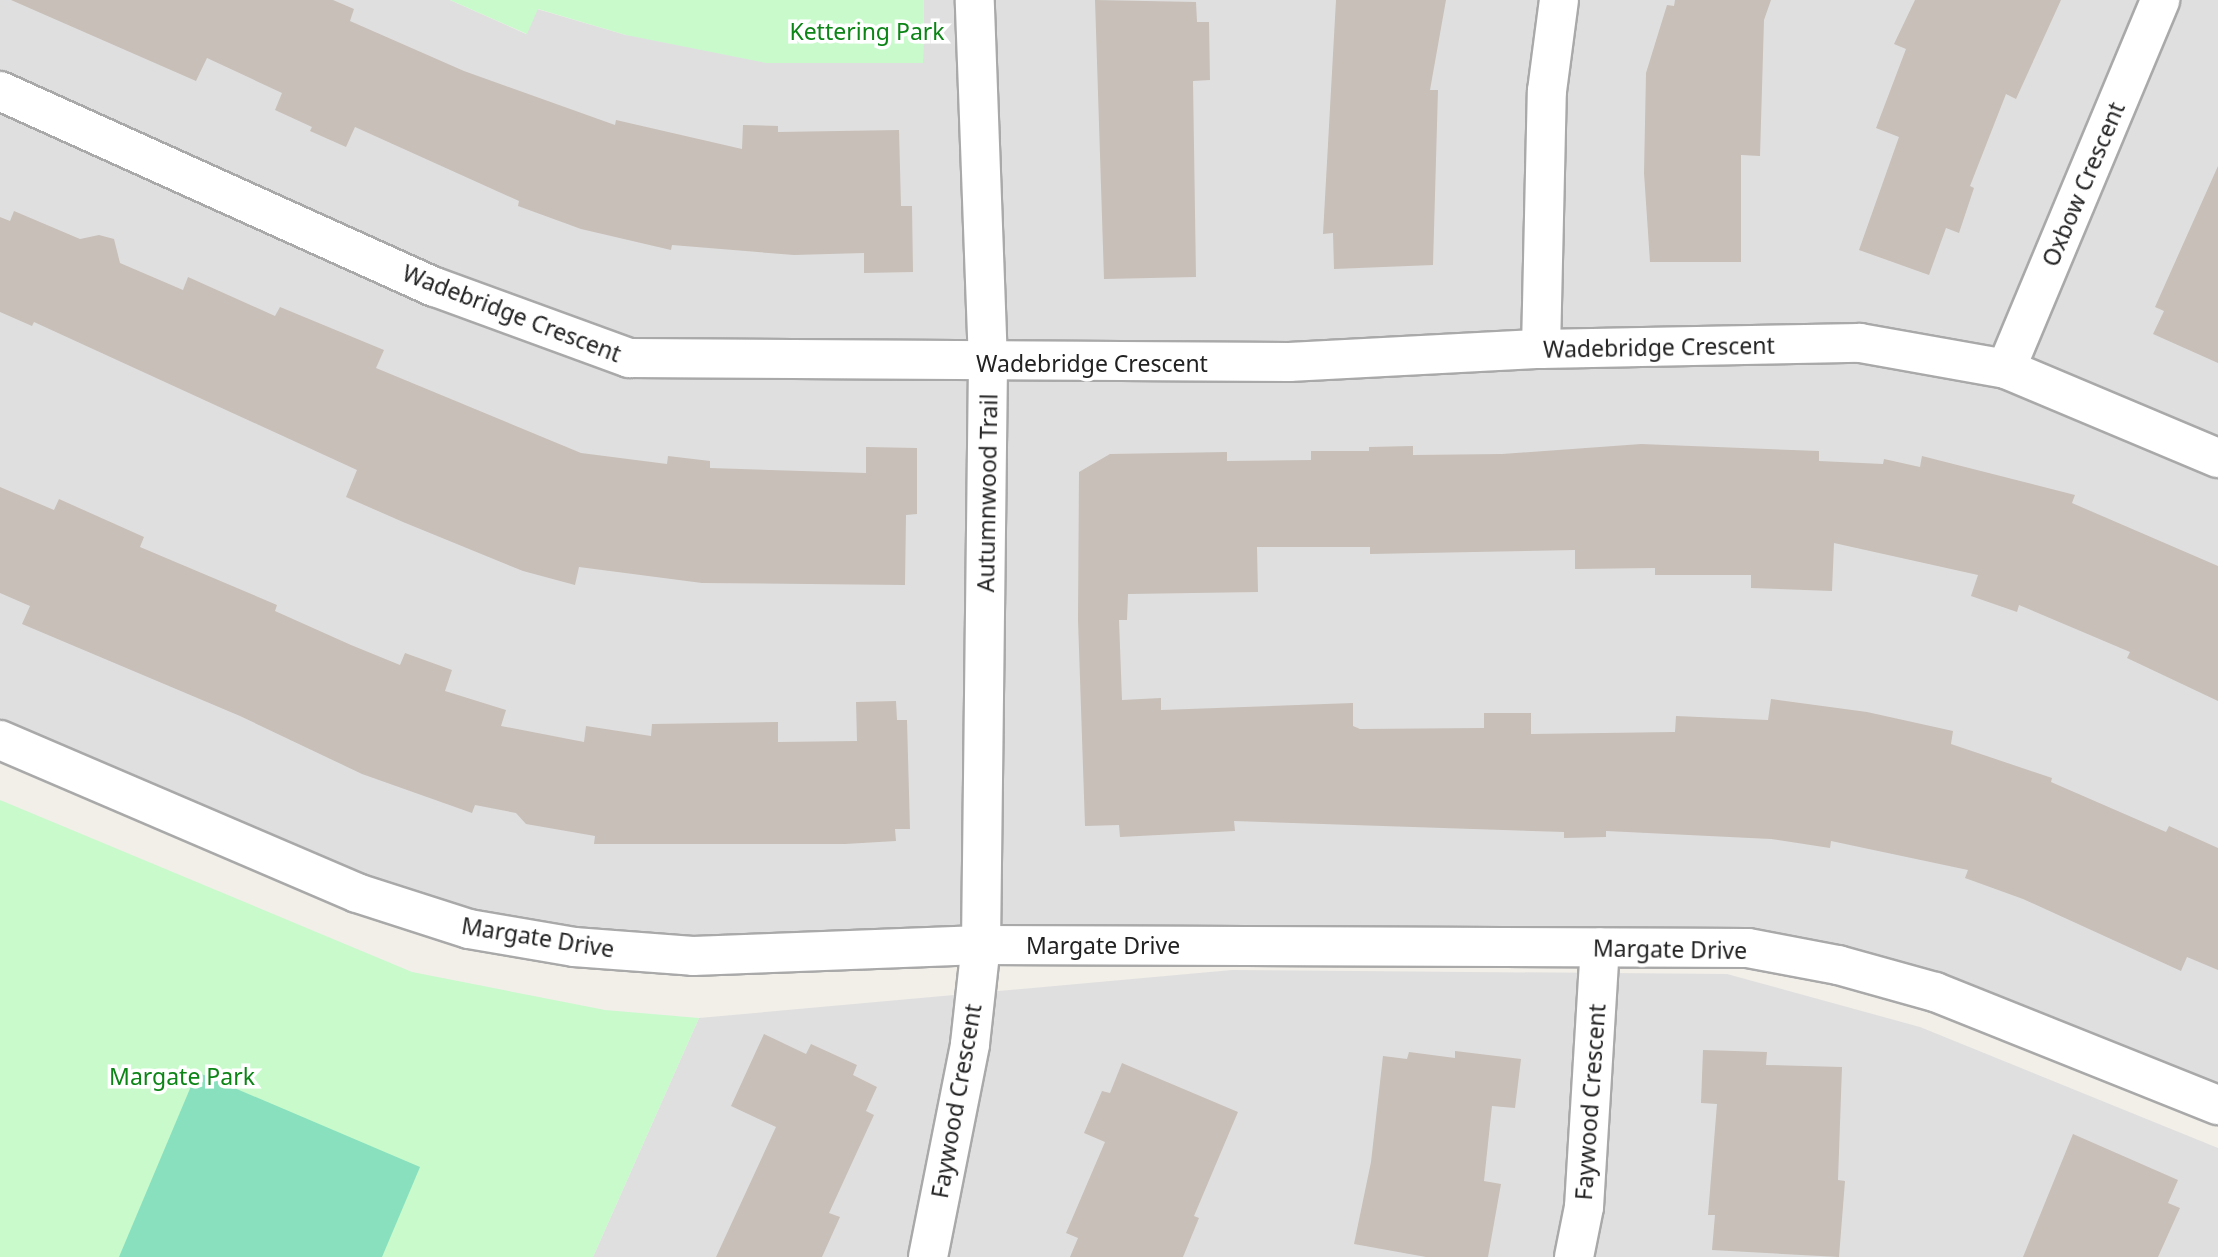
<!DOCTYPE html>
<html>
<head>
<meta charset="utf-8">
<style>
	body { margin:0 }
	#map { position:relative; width:2218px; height:1257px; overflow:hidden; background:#f2efe9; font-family:"Noto Sans",sans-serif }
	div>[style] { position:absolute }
	.residential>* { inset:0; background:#e0dfdf }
	.park>* { inset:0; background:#c8facc }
	.pitch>* { inset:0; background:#88e0be }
	.building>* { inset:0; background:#c7bfb8 }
	.roads { filter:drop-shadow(2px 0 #a9a9a9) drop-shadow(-2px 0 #a9a9a9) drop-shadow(0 2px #a9a9a9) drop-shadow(0 -2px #a9a9a9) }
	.minor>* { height:38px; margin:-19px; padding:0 19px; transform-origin:19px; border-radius:19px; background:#fff }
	span { translate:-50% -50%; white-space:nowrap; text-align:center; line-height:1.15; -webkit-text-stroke:7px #fff; paint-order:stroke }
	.park-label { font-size:23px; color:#0c8416 }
	.street-label { font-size:23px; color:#222 }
</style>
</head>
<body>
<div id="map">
	<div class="residential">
		<i style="clip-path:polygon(0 0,450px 0,526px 34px,537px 9px,626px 35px,923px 63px,924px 0,2218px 0,2218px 1104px,1880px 956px,974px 939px,441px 936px,0 747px)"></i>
		<i style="clip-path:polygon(1232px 970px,1727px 974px,1920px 1027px,2218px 1148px,2218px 1257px,593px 1257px,699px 1018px)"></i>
	</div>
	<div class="park">
		<i style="clip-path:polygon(450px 0,924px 0,923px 63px,766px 63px,626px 35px,538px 9px,527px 34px)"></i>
		<i style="clip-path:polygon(0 800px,412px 972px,605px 1010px,699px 1018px,593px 1257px,0 1257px)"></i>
	</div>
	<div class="pitch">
		<i style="clip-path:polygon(197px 1072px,420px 1167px,382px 1257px,119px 1257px)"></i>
	</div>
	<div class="building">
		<i style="clip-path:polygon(11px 0,333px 0,354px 9px,350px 21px,464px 71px,615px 125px,616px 120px,742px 149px,743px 125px,778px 126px,778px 132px,899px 130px,901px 206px,912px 206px,913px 272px,864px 273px,864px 253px,794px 255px,672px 245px,671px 250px,581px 229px,518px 206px,519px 201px,355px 127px,346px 147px,310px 131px,312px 127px,275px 110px,282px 93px,207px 58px,196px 81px)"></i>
		<i style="clip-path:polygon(1095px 0,1196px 2px,1197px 22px,1209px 22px,1210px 80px,1193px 81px,1196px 277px,1104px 279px)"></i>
		<i style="clip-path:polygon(1336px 0,1446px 0,1430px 90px,1438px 90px,1433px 265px,1334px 269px,1333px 233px,1323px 234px)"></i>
		<i style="clip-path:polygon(1675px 0,1771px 0,1764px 20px,1760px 156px,1741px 155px,1741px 262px,1650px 262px,1644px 173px,1646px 73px,1667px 5px,1674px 6px)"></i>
		<i style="clip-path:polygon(1915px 0,2061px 0,2016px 99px,2006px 94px,1970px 186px,1974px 188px,1959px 233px,1946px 228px,1929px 275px,1859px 250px,1899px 137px,1876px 128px,1906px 49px,1894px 44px)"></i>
		<i style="clip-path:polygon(2218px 166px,2218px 363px,2153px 334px,2164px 311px,2155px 307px)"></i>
		<i style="clip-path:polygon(14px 211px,80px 239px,99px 235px,114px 239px,120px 263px,183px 290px,188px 277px,275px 316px,280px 307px,384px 350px,376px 368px,581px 453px,667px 464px,668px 456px,710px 461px,710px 468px,866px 473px,866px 447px,917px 448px,917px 514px,906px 515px,905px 585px,702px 583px,579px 567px,575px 585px,523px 571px,403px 522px,346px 497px,357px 470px,34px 322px,32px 326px,0 312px,0 217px,10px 221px)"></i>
		<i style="clip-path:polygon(1641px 444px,1819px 451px,1819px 461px,1883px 464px,1884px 459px,1920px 467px,1922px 456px,2075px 495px,2072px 503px,2218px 566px,2218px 701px,2127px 658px,2130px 652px,2019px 605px,2017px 612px,1971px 596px,1978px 575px,1834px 543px,1832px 591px,1751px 588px,1751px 575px,1655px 575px,1655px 568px,1575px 569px,1575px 550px,1370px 554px,1370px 547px,1257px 547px,1258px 592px,1128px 594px,1127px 620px,1119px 620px,1122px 700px,1161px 698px,1161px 710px,1353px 703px,1353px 726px,1360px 729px,1484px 728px,1484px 713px,1531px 713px,1531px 734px,1675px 732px,1676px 716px,1768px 720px,1771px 699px,1867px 712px,1953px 731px,1951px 744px,2052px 778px,2051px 782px,2166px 832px,2169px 826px,2218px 848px,2218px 970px,2187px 957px,2181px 971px,2023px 899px,1965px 878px,1968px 870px,1831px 841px,1830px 848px,1771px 839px,1606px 831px,1606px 837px,1564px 838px,1564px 832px,1234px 821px,1235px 831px,1120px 837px,1119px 825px,1085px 826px,1078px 620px,1079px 472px,1110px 454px,1227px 452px,1227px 461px,1311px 460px,1311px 451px,1369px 451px,1369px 447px,1413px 446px,1413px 455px,1502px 454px)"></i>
		<i style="clip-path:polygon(0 487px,54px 510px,59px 499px,144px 537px,140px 547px,277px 605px,275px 611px,351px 645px,400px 665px,405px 653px,452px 670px,445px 691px,506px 710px,501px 726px,584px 742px,586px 726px,651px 736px,652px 724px,778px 722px,778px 742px,857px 741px,856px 702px,896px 701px,897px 720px,907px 720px,910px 829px,895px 829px,896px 841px,845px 844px,594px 844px,595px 836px,526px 824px,516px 813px,475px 805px,472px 813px,362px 774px,240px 716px,22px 624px,30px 606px,0 593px)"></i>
		<i style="clip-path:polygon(764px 1034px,806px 1054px,811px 1044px,857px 1065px,853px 1075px,877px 1087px,866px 1111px,874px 1115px,829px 1213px,840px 1217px,822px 1257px,716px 1257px,776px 1127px,731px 1106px)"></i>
		<i style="clip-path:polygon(1703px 1050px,1767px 1052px,1766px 1065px,1842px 1067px,1838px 1180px,1845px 1181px,1839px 1257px,1712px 1250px,1715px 1215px,1708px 1215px,1717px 1104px,1701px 1103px)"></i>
		<i style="clip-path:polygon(1455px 1051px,1521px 1059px,1515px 1108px,1492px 1106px,1484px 1181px,1501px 1184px,1488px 1257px,1426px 1257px,1354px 1244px,1371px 1162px,1383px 1056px,1407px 1059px,1409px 1052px,1455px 1058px)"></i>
		<i style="clip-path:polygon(1122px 1063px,1238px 1112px,1194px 1216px,1199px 1218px,1183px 1257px,1070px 1257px,1078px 1238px,1066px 1233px,1105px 1142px,1084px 1133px,1102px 1091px,1110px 1093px)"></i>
		<i style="clip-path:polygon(2073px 1134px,2178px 1180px,2168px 1203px,2180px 1208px,2158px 1257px,2023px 1257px)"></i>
	</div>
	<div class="roads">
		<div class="minor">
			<i style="left:0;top:91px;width:477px;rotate:24.3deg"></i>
			<i style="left:435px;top:287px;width:207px;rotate:20.1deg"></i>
			<i style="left:629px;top:358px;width:660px;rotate:0.35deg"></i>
			<i style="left:1289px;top:362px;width:252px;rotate:-3deg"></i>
			<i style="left:1541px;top:349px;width:319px;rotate:-1.1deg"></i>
			<i style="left:1860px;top:343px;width:148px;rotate:10.1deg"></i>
			<i style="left:2006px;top:369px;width:230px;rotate:22.8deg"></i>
			<i style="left:1541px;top:349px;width:258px;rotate:-88.7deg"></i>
			<i style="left:1547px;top:91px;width:92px;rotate:-82.5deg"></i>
			<i style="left:2006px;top:369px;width:400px;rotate:-67.3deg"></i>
			<i style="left:0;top:740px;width:388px;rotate:23.2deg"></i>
			<i style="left:357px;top:893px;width:118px;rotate:17.8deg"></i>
			<i style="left:469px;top:929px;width:107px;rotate:9.7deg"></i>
			<i style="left:574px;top:947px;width:119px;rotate:4.3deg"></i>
			<i style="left:693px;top:956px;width:288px;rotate:-2.2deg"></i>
			<i style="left:981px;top:945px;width:767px;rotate:0.22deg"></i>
			<i style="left:1748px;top:948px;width:92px;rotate:10.7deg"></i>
			<i style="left:1838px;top:965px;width:101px;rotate:15.6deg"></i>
			<i style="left:1935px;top:992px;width:305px;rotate:21.8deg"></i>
			<i style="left:928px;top:1257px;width:217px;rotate:-78.8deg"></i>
			<i style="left:970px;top:1044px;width:100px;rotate:-83.7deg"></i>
			<i style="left:981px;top:945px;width:582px;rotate:-89.31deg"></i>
			<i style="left:988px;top:363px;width:363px;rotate:-92.1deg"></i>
			<i style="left:1574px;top:1257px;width:51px;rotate:-78.7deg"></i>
			<i style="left:1584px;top:1207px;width:260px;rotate:-86.5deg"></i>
		</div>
	</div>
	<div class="park-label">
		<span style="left:867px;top:31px">Kettering Park</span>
		<span style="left:182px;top:1076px">Margate Park</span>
	</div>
	<div class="street-label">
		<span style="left:2083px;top:184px;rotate:-67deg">Oxbow Crescent</span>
		<span style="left:512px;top:313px;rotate:21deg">Wadebridge Crescent</span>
		<span style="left:1659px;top:347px;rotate:-1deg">Wadebridge Crescent</span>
		<span style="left:1092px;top:363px">Wadebridge Crescent</span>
		<span style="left:987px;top:493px;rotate:-89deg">Autumnwood Trail</span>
		<span style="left:538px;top:937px;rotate:9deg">Margate Drive</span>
		<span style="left:1103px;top:945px">Margate Drive</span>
		<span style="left:1670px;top:949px;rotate:1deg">Margate Drive</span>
		<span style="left:956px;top:1101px;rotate:-80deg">Faywood Crescent</span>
		<span style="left:1590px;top:1102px;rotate:-86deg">Faywood Crescent</span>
	</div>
</div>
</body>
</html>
